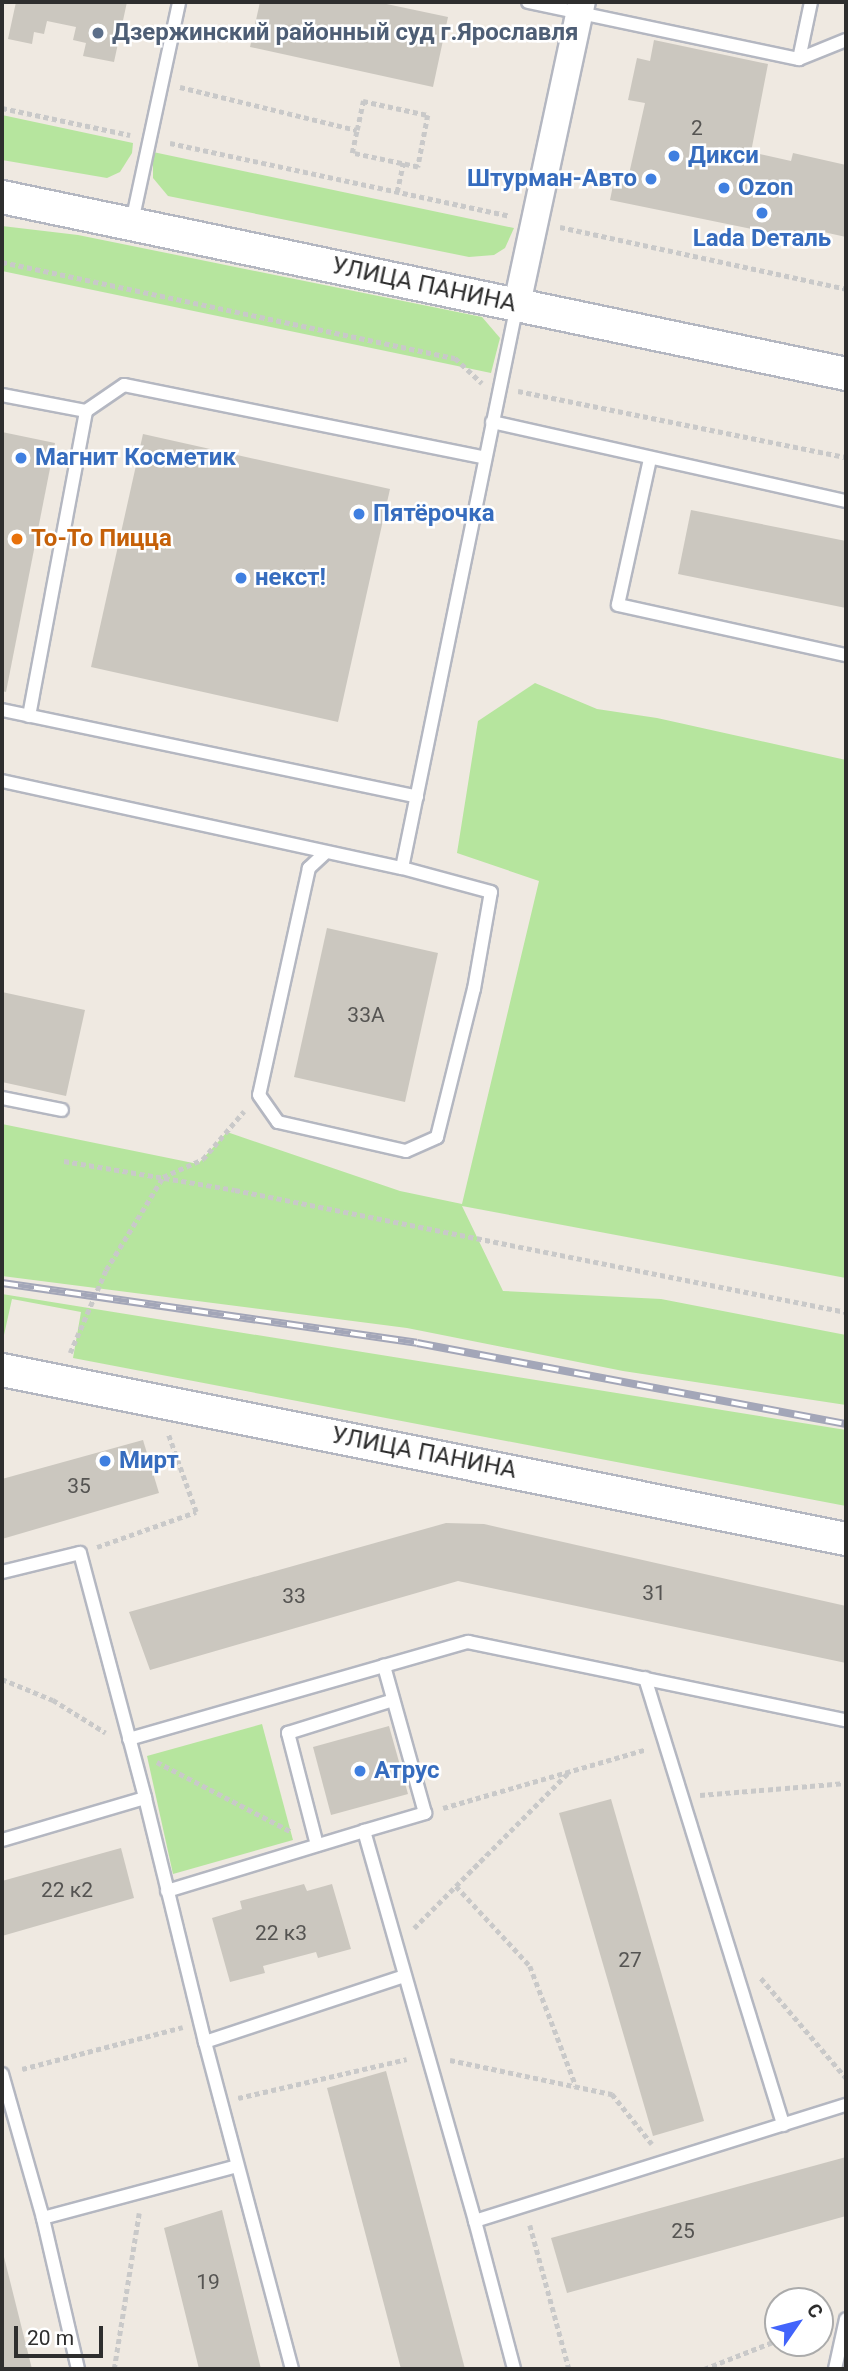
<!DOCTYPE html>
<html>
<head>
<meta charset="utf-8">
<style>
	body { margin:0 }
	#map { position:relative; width:848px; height:2371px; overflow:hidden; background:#efe9e1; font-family:Roboto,sans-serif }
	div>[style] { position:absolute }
	.green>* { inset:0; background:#b6e59e }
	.building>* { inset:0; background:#cbc7bf }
	.path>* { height:4.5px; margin-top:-2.25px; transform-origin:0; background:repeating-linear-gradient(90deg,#c9c9c9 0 5px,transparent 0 8.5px) }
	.roads { filter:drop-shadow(2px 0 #b4b7c1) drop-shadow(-2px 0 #b4b7c1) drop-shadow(0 2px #b4b7c1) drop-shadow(0 -2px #b4b7c1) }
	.service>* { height:12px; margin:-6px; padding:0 6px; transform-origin:6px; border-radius:6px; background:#fff }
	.minor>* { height:26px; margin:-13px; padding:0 13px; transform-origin:13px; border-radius:13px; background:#fff }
	.tertiary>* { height:32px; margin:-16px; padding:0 16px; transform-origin:16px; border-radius:16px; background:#fff }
	.rail>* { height:8px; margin-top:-4px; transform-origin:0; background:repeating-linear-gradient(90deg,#fff 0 16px,#a3a6b8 0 32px); box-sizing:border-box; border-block:2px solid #a3a6b8 }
	.dots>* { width:19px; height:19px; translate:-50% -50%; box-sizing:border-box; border:4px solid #fff; border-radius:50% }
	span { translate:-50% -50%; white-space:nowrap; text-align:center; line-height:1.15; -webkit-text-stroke:5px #fff; paint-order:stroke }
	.number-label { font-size:21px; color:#555452 }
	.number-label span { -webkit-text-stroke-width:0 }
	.service-label { font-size:24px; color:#4e5e75; font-weight:700 }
	.left { translate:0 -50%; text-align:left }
	.shop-label { font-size:24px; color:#366cbe; font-weight:700 }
	.right { translate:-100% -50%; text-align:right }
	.street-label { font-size:24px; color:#2e2e2e }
	.food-label { font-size:24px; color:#c56008; font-weight:700 }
	.frame { position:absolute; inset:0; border:4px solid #2e2e2e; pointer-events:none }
	.north { position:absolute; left:764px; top:2287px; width:70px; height:70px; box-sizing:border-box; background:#fff; border:2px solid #ababab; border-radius:50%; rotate:55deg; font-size:19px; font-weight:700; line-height:28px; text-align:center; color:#2e2e2e }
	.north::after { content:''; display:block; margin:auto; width:24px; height:32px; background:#4264fb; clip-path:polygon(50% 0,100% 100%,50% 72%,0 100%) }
	.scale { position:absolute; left:14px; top:2326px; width:89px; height:32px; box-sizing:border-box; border:4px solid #2e2e2e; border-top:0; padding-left:9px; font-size:21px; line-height:24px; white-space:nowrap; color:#2e2e2e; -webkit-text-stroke:5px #fff; paint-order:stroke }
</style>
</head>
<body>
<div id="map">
	<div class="green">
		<i style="clip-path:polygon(2px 115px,133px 143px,132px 153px,120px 172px,107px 178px,2px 160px)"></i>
		<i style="clip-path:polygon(153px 152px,514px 228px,505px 248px,494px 255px,469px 257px,168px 196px,153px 178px)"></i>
		<i style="clip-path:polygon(2px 226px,78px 235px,482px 317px,500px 338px,491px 373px,2px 271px)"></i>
		<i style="clip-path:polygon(535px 683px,597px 709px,657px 718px,846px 760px,846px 1278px,462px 1206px,503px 1291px,661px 1299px,846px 1335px,846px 1405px,623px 1371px,407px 1328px,2px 1276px,2px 1124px,198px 1164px,227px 1132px,400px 1191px,462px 1204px,539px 881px,457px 853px,478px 721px)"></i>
		<i style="clip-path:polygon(2px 1294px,846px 1430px,846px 1506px,73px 1358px,81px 1312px,12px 1299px,2px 1344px)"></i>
		<i style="clip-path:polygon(262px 1724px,293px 1840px,173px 1874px,147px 1756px)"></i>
	</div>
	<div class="building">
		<i style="clip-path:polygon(16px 2px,127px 2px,114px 62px,83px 56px,86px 43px,73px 40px,76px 27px,47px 21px,44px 34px,34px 32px,32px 44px,8px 39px)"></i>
		<i style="clip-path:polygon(260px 2px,377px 2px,448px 17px,433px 87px,250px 47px)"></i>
		<i style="clip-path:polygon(654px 40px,768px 64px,751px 152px,791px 161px,793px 153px,846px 165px,846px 237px,819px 231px,816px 242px,610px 200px,616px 171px,629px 174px,645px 103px,628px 100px,637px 58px,650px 61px)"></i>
		<i style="clip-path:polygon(2px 432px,55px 443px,6px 692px,2px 691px)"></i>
		<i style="clip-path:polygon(143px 434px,390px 489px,338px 722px,91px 667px)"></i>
		<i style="clip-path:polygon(691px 510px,846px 541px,846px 608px,678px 574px)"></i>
		<i style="clip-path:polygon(327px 928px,438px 953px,405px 1102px,294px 1077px)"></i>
		<i style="clip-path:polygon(2px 992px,85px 1010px,66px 1096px,2px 1082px)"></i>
		<i style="clip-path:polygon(143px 1440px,159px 1493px,2px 1539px,2px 1479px)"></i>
		<i style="clip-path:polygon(446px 1523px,484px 1524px,846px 1606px,846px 1663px,458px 1581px,150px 1670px,129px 1612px)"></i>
		<i style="clip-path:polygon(389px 1726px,408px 1794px,331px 1815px,313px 1747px)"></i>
		<i style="clip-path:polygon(611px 1799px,704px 2121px,653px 2136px,559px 1813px)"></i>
		<i style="clip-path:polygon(121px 1848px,134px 1898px,2px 1936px,2px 1881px)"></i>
		<i style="clip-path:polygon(304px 1884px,307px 1891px,332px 1884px,351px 1949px,318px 1958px,316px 1952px,263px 1966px,265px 1973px,230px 1982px,212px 1918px,242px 1909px,240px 1901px)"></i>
		<i style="clip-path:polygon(386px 2071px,427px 2225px,465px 2369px,401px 2369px,327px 2088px)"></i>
		<i style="clip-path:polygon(846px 2157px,846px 2216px,567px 2293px,551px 2238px)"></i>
		<i style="clip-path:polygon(222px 2210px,228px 2235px,261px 2369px,199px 2369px,164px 2228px)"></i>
		<i style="clip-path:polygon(2px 2253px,3px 2253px,32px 2369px,2px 2369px)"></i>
	</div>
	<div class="path">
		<i style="left:180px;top:87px;width:182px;rotate:13.7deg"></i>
		<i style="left:357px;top:130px;width:30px;rotate:-78deg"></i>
		<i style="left:363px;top:101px;width:66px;rotate:12.2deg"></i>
		<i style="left:428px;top:115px;width:53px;rotate:100.9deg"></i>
		<i style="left:418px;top:167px;width:67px;rotate:-168deg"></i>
		<i style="left:352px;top:153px;width:24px;rotate:-78deg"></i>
		<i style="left:2px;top:108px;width:131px;rotate:11.9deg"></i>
		<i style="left:170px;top:143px;width:348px;rotate:12.1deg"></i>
		<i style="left:397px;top:192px;width:30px;rotate:-78deg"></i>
		<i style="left:560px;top:227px;width:293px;rotate:12.2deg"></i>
		<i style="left:2px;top:262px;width:463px;rotate:12deg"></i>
		<i style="left:455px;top:358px;width:37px;rotate:43deg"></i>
		<i style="left:518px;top:391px;width:335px;rotate:11.4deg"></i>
		<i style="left:64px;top:1161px;width:173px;rotate:9.6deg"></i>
		<i style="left:235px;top:1190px;width:623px;rotate:11.29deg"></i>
		<i style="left:70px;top:1353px;width:90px;rotate:-66.6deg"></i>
		<i style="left:106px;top:1270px;width:109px;rotate:-58.5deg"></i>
		<i style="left:163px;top:1177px;width:44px;rotate:-24.2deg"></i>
		<i style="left:203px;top:1159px;width:63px;rotate:-49.5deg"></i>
		<i style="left:97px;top:1547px;width:105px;rotate:-19.5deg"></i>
		<i style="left:196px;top:1512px;width:83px;rotate:-109.7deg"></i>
		<i style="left:2px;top:1679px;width:55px;rotate:22.4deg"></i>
		<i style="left:53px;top:1700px;width:62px;rotate:31.9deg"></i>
		<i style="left:157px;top:1762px;width:152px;rotate:27.4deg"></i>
		<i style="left:700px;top:1795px;width:146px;rotate:-4.7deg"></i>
		<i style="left:443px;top:1808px;width:212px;rotate:-16.1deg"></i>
		<i style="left:456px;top:1886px;width:109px;rotate:47.2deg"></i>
		<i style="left:530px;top:1966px;width:129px;rotate:69deg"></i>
		<i style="left:414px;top:1928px;width:218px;rotate:-45.2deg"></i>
		<i style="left:761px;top:1978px;width:131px;rotate:49.6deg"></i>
		<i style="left:450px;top:2060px;width:166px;rotate:11.9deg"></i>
		<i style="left:612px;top:2094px;width:64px;rotate:51.3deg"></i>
		<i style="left:22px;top:2069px;width:166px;rotate:-14.6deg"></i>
		<i style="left:238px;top:2098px;width:173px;rotate:-13deg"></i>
		<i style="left:530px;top:2225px;width:149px;rotate:74.8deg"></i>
		<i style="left:114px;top:2369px;width:158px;rotate:-80.9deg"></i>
		<i style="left:704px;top:2369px;width:79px;rotate:-21.4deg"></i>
	</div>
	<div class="roads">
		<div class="service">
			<i style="left:528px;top:2px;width:277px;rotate:11.9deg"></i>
			<i style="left:799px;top:59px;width:58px;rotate:-78.1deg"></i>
			<i style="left:799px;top:59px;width:51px;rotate:-22deg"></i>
			<i style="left:132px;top:222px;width:225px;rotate:-77.9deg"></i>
			<i style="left:2px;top:395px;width:86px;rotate:10.8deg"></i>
			<i style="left:86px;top:411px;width:46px;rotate:-34.4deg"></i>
			<i style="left:124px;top:385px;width:368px;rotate:11.4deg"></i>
			<i style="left:492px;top:422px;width:363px;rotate:12.6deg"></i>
			<i style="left:650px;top:459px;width:149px;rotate:102.4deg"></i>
			<i style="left:618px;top:605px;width:233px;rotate:12.4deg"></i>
			<i style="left:2px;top:710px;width:424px;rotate:11.8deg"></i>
			<i style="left:29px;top:716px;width:310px;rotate:-79.4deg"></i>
			<i style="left:2px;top:781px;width:409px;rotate:12.3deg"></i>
			<i style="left:324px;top:854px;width:21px;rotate:137deg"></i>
			<i style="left:309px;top:868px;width:232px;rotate:102.4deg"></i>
			<i style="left:259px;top:1095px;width:33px;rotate:55deg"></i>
			<i style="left:278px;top:1122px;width:131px;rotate:12.8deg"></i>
			<i style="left:406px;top:1151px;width:34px;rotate:-24deg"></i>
			<i style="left:437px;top:1137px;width:153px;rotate:-76deg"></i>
			<i style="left:474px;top:989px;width:98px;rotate:-80.1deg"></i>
			<i style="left:491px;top:892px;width:92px;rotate:-164.9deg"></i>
			<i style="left:402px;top:868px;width:575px;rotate:-78.46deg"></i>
			<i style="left:2px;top:1098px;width:61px;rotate:11.3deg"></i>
			<i style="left:2px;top:1572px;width:80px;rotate:-13.7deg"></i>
			<i style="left:80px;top:1553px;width:253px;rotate:75.1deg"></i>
			<i style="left:645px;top:1678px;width:468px;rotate:72.8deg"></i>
			<i style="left:129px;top:1739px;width:353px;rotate:-16deg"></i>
			<i style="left:468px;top:1642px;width:386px;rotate:11.7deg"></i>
			<i style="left:364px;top:1831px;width:64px;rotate:-16.4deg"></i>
			<i style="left:425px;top:1813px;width:153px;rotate:-105.6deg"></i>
			<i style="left:2px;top:1840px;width:149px;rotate:-16.4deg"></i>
			<i style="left:145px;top:1798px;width:251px;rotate:76.2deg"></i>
			<i style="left:205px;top:2042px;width:210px;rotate:-18.3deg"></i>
			<i style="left:317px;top:1845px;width:116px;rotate:-104.5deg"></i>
			<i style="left:288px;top:1733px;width:110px;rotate:-17.4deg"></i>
			<i style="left:167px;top:1891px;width:206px;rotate:-16.9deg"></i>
			<i style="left:364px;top:1831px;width:405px;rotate:74.1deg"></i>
			<i style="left:475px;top:2221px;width:389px;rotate:-17.4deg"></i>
			<i style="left:205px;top:2042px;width:338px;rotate:75.1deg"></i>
			<i style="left:2px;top:2074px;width:150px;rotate:74.1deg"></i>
			<i style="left:475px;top:2221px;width:153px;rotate:75.2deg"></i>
			<i style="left:78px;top:2369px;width:155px;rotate:-103.1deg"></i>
			<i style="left:43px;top:2218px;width:201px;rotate:-15deg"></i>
			<i style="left:835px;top:2369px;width:51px;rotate:-77.6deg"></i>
		</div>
		<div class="minor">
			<i style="left:517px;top:304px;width:309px;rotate:-77.9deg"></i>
		</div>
		<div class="tertiary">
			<i style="left:2px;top:197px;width:862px;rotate:11.84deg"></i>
			<i style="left:2px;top:1370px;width:861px;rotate:11.32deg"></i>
		</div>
	</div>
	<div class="rail">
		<i style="left:2px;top:1283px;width:419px;rotate:8.2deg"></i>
		<i style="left:417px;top:1343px;width:437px;rotate:10.7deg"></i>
	</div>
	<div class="dots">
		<i style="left:98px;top:33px;background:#5c6f8a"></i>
		<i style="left:674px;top:156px;background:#3f7fe0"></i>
		<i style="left:651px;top:179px;background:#3f7fe0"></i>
		<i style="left:724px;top:188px;background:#3f7fe0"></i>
		<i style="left:762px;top:213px;background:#3f7fe0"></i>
		<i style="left:21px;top:458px;background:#3f7fe0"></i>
		<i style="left:359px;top:514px;background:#3f7fe0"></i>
		<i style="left:17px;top:539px;background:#e8710a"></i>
		<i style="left:241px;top:578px;background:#3f7fe0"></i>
		<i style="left:105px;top:1461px;background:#3f7fe0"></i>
		<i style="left:360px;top:1771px;background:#3f7fe0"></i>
	</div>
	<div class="number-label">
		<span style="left:697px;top:128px">2</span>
		<span style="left:366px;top:1015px">33А</span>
		<span style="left:79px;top:1486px">35</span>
		<span style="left:654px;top:1593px">31</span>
		<span style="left:294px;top:1596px">33</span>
		<span style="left:67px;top:1890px">22 к2</span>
		<span style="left:281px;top:1933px">22 к3</span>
		<span style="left:630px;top:1960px">27</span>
		<span style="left:683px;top:2231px">25</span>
		<span style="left:208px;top:2282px">19</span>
	</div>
	<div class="service-label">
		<span class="left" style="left:112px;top:33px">Дзержинский районный суд г.Ярославля</span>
	</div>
	<div class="shop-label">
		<span class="left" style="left:688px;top:156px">Дикси</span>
		<span class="right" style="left:637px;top:179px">Штурман-Авто</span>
		<span class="left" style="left:738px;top:188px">Ozon</span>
		<span style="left:762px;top:239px">Lada Dеталь</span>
		<span class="left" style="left:35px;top:458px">Магнит Косметик</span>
		<span class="left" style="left:373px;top:514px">Пятёрочка</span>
		<span class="left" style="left:255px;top:578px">некст!</span>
		<span class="left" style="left:119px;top:1461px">Мирт</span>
		<span class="left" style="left:374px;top:1771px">Атрус</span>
	</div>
	<div class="street-label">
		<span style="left:424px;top:285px;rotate:12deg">УЛИЦА ПАНИНА</span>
		<span style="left:424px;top:1453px;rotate:11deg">УЛИЦА ПАНИНА</span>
	</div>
	<div class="food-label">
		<span class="left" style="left:31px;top:539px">То-То Пицца</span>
	</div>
	<div class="frame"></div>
	<div class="north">С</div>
	<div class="scale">20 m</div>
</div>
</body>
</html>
